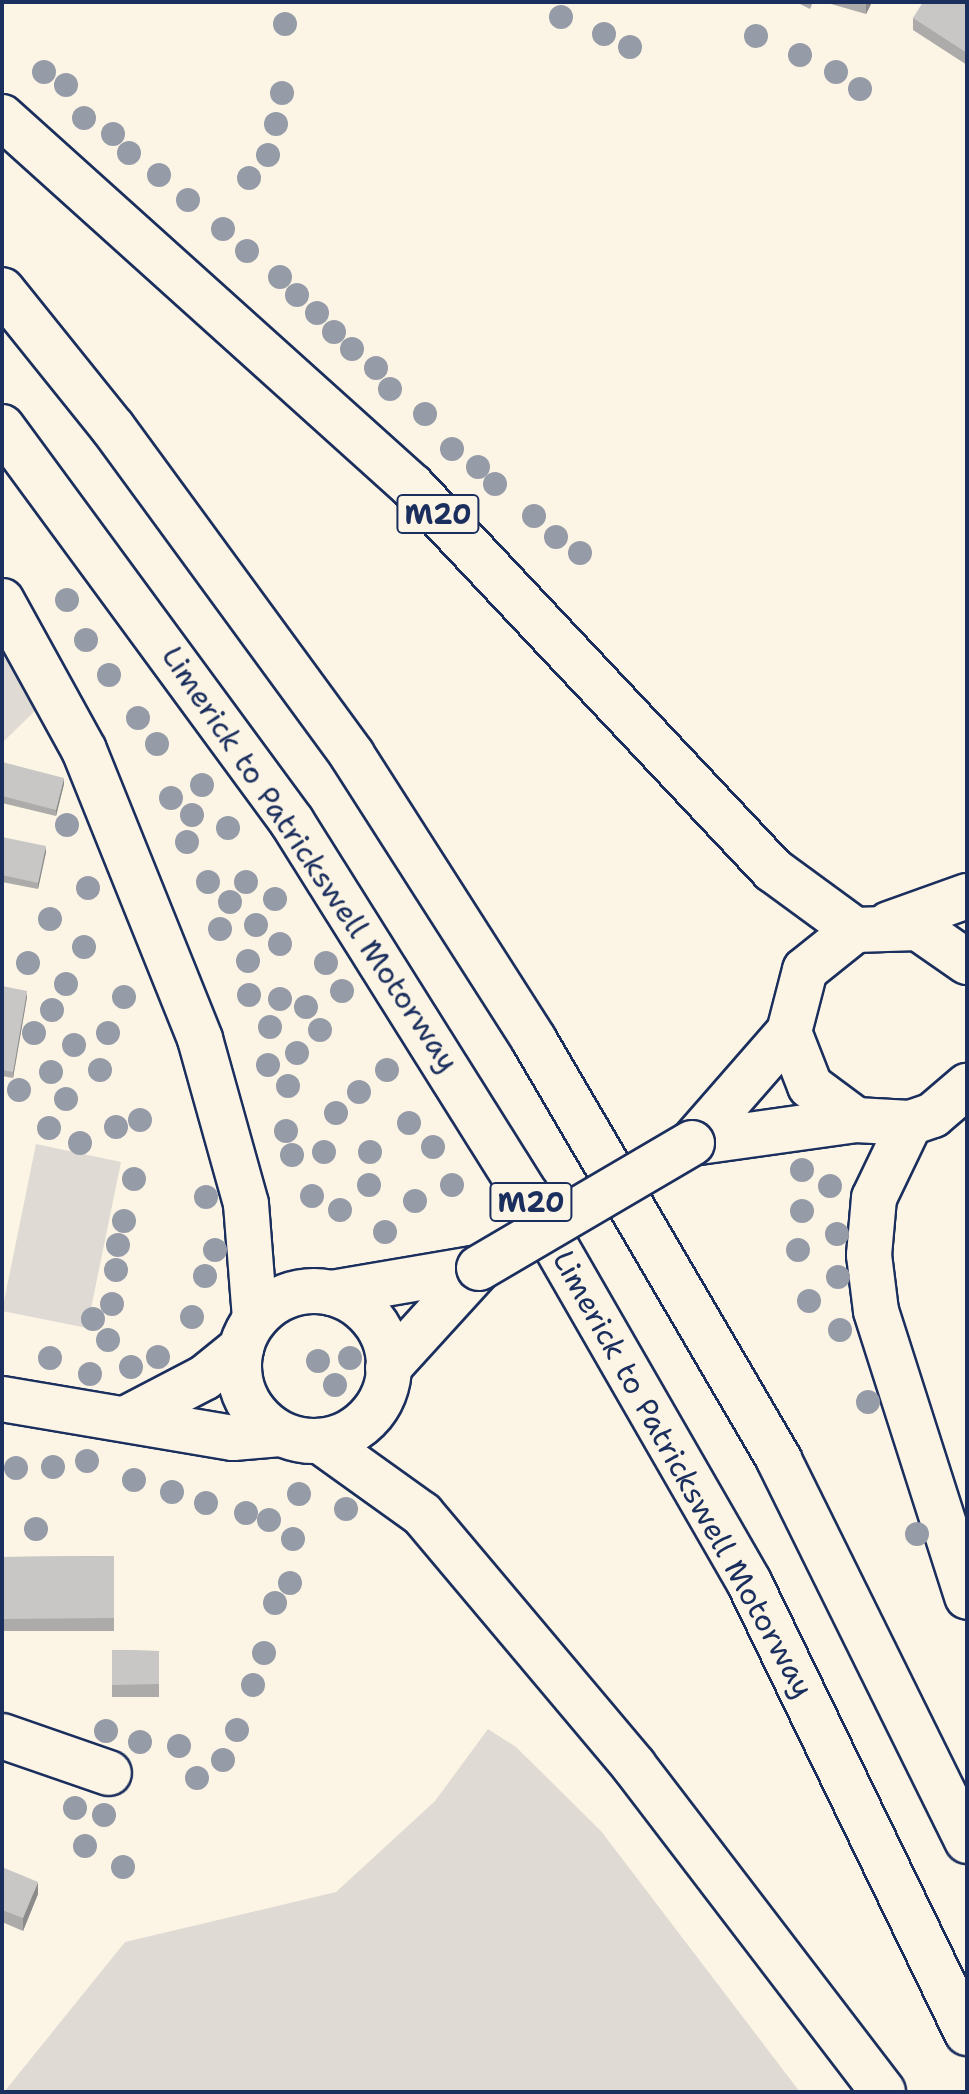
<!DOCTYPE html>
<html>
<head>
<meta charset="utf-8">
<style>
	body { margin:0 }
	#map { position:relative; width:969px; height:2094px; overflow:hidden; background:#fcf5e5; font-family:"Shantell Sans",sans-serif }
	div>[style] { position:absolute }
	.green>* { inset:0; background:#dfdbd4 }
	.roads { filter:drop-shadow(2px 0 #1b2f5e) drop-shadow(-2px 0 #1b2f5e) drop-shadow(0 2px #1b2f5e) drop-shadow(0 -2px #1b2f5e) }
	.minor>* { height:44px; margin:-22px; padding:0 22px; transform-origin:22px; border-radius:22px; background:#fcf5e5 }
	.major>* { height:44px; margin:-22px; padding:0 22px; transform-origin:22px; border-radius:22px; background:#fcf5e5 }
	.major>.ring { margin:-22px; padding:0; box-sizing:content-box; background:none; border:44px solid #fcf5e5; border-radius:50% }
	.highway>* { height:44px; margin:-22px; padding:0 22px; transform-origin:22px; border-radius:22px; background:#fcf5e5 }
	.bridges { filter:drop-shadow(2px 0 #1b2f5e) drop-shadow(-2px 0 #1b2f5e) drop-shadow(0 2px #1b2f5e) drop-shadow(0 -2px #1b2f5e) }
	.major-bridge>* { height:44px; margin:-22px; padding:0 22px; transform-origin:22px; border-radius:22px; background:#fcf5e5 }
	.trees>* { width:24px; height:24px; margin:-12px; border-radius:50%; background:#969ba8 }
	.wall>* { inset:0; background:#acabaa }
	.shaded-wall>* { inset:0; background:#8c8b8b }
	.building>* { inset:0; background:#c8c7c6 }
	span { translate:-50% -50%; white-space:nowrap; text-align:center; line-height:1.15; -webkit-text-stroke:7px #fcf5e5; paint-order:stroke }
	.shield-label span { padding:2px 6px; background:#fcf5e5; border:2px solid; border-radius:6px; -webkit-text-stroke-width:0 }
	.shield-label { font-size:28px; color:#1b2f5e; font-weight:700 }
	.street-label { font-size:30px; color:#1b2f5e }
	.frame { position:absolute; inset:0; border:4px solid #1b2f5e; pointer-events:none }
</style>
</head>
<body>
<div id="map">
	<div class="green">
		<i style="clip-path:polygon(2px 646px,42px 704px,2px 743px)"></i>
		<i style="clip-path:polygon(36px 1144px,121px 1162px,87px 1328px,2px 1311px)"></i>
		<i style="clip-path:polygon(488px 1729px,516px 1747px,601px 1831px,800px 2092px,4px 2092px,125px 1942px,336px 1892px,435px 1801px)"></i>
	</div>
	<div class="roads">
		<div class="minor">
			<i style="left:2px;top:1399px;width:234px;rotate:9.6deg"></i>
			<i style="left:233px;top:1438px;width:47px;rotate:-4.9deg"></i>
			<i style="left:127px;top:1418px;width:87px;rotate:-27.5deg"></i>
			<i style="left:204px;top:1378px;width:48px;rotate:-39deg"></i>
			<i style="left:2px;top:1736px;width:113px;rotate:19.1deg"></i>
		</div>
		<div class="major">
			<i style="left:889px;top:924px;width:83px;rotate:-19.7deg"></i>
			<i style="left:967px;top:962px;width:60px;rotate:-145.2deg"></i>
			<i style="left:918px;top:928px;width:63px;rotate:178.2deg"></i>
			<i style="left:855px;top:930px;width:64px;rotate:141.3deg"></i>
			<i style="left:805px;top:970px;width:64px;rotate:104.5deg"></i>
			<i style="left:789px;top:1032px;width:58px;rotate:68.7deg"></i>
			<i style="left:810px;top:1086px;width:57px;rotate:36.5deg"></i>
			<i style="left:856px;top:1120px;width:54px;rotate:3.2deg"></i>
			<i style="left:910px;top:1123px;width:24px;rotate:-19deg"></i>
			<i style="left:933px;top:1115px;width:45px;rotate:-40.5deg"></i>
			<i style="left:692px;top:1143px;width:166px;rotate:-8deg"></i>
			<i style="left:692px;top:1143px;width:147px;rotate:-48.9deg"></i>
			<i class="ring" style="left:239px;top:1291px;width:106px;height:106px"></i>
			<i style="left:332px;top:1293px;width:149px;rotate:-9.7deg"></i>
			<i style="left:388px;top:1368px;width:135px;rotate:-47.7deg"></i>
		</div>
		<div class="highway">
			<i style="left:2px;top:117px;width:552px;rotate:41.99deg"></i>
			<i style="left:412px;top:486px;width:527px;rotate:46.77deg"></i>
			<i style="left:773px;top:870px;width:102px;rotate:36.2deg"></i>
			<i style="left:2px;top:290px;width:177px;rotate:51.2deg"></i>
			<i style="left:113px;top:428px;width:405px;rotate:53.8deg"></i>
			<i style="left:352px;top:755px;width:338px;rotate:57.4deg"></i>
			<i style="left:534px;top:1040px;width:486px;rotate:59.7deg"></i>
			<i style="left:779px;top:1460px;width:425px;rotate:63.7deg"></i>
			<i style="left:2px;top:427px;width:490px;rotate:53.7deg"></i>
			<i style="left:292px;top:822px;width:442px;rotate:57.9deg"></i>
			<i style="left:527px;top:1196px;width:445px;rotate:60.1deg"></i>
			<i style="left:749px;top:1582px;width:501px;rotate:64.2deg"></i>
			<i style="left:2px;top:601px;width:170px;rotate:61.2deg"></i>
			<i style="left:84px;top:750px;width:311px;rotate:68.1deg"></i>
			<i style="left:200px;top:1039px;width:171px;rotate:74.4deg"></i>
			<i style="left:246px;top:1204px;width:115px;rotate:85.5deg"></i>
			<i style="left:910px;top:1123px;width:83px;rotate:115.6deg"></i>
			<i style="left:874px;top:1198px;width:57px;rotate:95deg"></i>
			<i style="left:869px;top:1255px;width:56px;rotate:82.9deg"></i>
			<i style="left:876px;top:1311px;width:300px;rotate:72.3deg"></i>
			<i style="left:320px;top:1441px;width:125px;rotate:35.6deg"></i>
			<i style="left:422px;top:1514px;width:329px;rotate:49.9deg"></i>
			<i style="left:634px;top:1766px;width:410px;rotate:52.6deg"></i>
		</div>
	</div>
	<div class="bridges">
		<div class="major-bridge">
			<i style="left:479px;top:1268px;width:247px;rotate:-30.4deg"></i>
		</div>
	</div>
	<div class="trees">
		<i style="left:561px;top:17px"></i>
		<i style="left:285px;top:24px"></i>
		<i style="left:604px;top:34px"></i>
		<i style="left:756px;top:36px"></i>
		<i style="left:630px;top:47px"></i>
		<i style="left:800px;top:55px"></i>
		<i style="left:44px;top:72px"></i>
		<i style="left:836px;top:72px"></i>
		<i style="left:66px;top:85px"></i>
		<i style="left:860px;top:89px"></i>
		<i style="left:282px;top:93px"></i>
		<i style="left:84px;top:118px"></i>
		<i style="left:276px;top:124px"></i>
		<i style="left:113px;top:134px"></i>
		<i style="left:129px;top:153px"></i>
		<i style="left:268px;top:155px"></i>
		<i style="left:159px;top:175px"></i>
		<i style="left:249px;top:178px"></i>
		<i style="left:188px;top:200px"></i>
		<i style="left:223px;top:229px"></i>
		<i style="left:247px;top:251px"></i>
		<i style="left:280px;top:277px"></i>
		<i style="left:297px;top:295px"></i>
		<i style="left:317px;top:313px"></i>
		<i style="left:334px;top:332px"></i>
		<i style="left:352px;top:349px"></i>
		<i style="left:376px;top:368px"></i>
		<i style="left:390px;top:389px"></i>
		<i style="left:425px;top:414px"></i>
		<i style="left:452px;top:449px"></i>
		<i style="left:478px;top:467px"></i>
		<i style="left:495px;top:484px"></i>
		<i style="left:534px;top:516px"></i>
		<i style="left:556px;top:537px"></i>
		<i style="left:580px;top:553px"></i>
		<i style="left:67px;top:600px"></i>
		<i style="left:86px;top:640px"></i>
		<i style="left:109px;top:675px"></i>
		<i style="left:138px;top:718px"></i>
		<i style="left:157px;top:744px"></i>
		<i style="left:202px;top:785px"></i>
		<i style="left:171px;top:798px"></i>
		<i style="left:192px;top:815px"></i>
		<i style="left:67px;top:825px"></i>
		<i style="left:228px;top:828px"></i>
		<i style="left:187px;top:842px"></i>
		<i style="left:208px;top:882px"></i>
		<i style="left:246px;top:882px"></i>
		<i style="left:88px;top:888px"></i>
		<i style="left:275px;top:899px"></i>
		<i style="left:230px;top:902px"></i>
		<i style="left:50px;top:919px"></i>
		<i style="left:256px;top:925px"></i>
		<i style="left:220px;top:929px"></i>
		<i style="left:280px;top:944px"></i>
		<i style="left:84px;top:947px"></i>
		<i style="left:248px;top:961px"></i>
		<i style="left:28px;top:963px"></i>
		<i style="left:326px;top:963px"></i>
		<i style="left:66px;top:984px"></i>
		<i style="left:342px;top:991px"></i>
		<i style="left:249px;top:995px"></i>
		<i style="left:124px;top:997px"></i>
		<i style="left:280px;top:999px"></i>
		<i style="left:306px;top:1007px"></i>
		<i style="left:52px;top:1010px"></i>
		<i style="left:270px;top:1027px"></i>
		<i style="left:320px;top:1030px"></i>
		<i style="left:34px;top:1033px"></i>
		<i style="left:108px;top:1033px"></i>
		<i style="left:74px;top:1045px"></i>
		<i style="left:297px;top:1053px"></i>
		<i style="left:268px;top:1065px"></i>
		<i style="left:100px;top:1070px"></i>
		<i style="left:387px;top:1070px"></i>
		<i style="left:51px;top:1072px"></i>
		<i style="left:288px;top:1086px"></i>
		<i style="left:19px;top:1090px"></i>
		<i style="left:359px;top:1092px"></i>
		<i style="left:66px;top:1099px"></i>
		<i style="left:336px;top:1113px"></i>
		<i style="left:140px;top:1120px"></i>
		<i style="left:409px;top:1123px"></i>
		<i style="left:116px;top:1127px"></i>
		<i style="left:49px;top:1128px"></i>
		<i style="left:286px;top:1131px"></i>
		<i style="left:80px;top:1143px"></i>
		<i style="left:433px;top:1147px"></i>
		<i style="left:324px;top:1152px"></i>
		<i style="left:370px;top:1152px"></i>
		<i style="left:292px;top:1155px"></i>
		<i style="left:802px;top:1170px"></i>
		<i style="left:134px;top:1179px"></i>
		<i style="left:369px;top:1185px"></i>
		<i style="left:452px;top:1185px"></i>
		<i style="left:830px;top:1186px"></i>
		<i style="left:312px;top:1196px"></i>
		<i style="left:206px;top:1197px"></i>
		<i style="left:415px;top:1201px"></i>
		<i style="left:340px;top:1210px"></i>
		<i style="left:802px;top:1211px"></i>
		<i style="left:124px;top:1221px"></i>
		<i style="left:385px;top:1232px"></i>
		<i style="left:837px;top:1234px"></i>
		<i style="left:118px;top:1245px"></i>
		<i style="left:215px;top:1250px"></i>
		<i style="left:798px;top:1250px"></i>
		<i style="left:116px;top:1270px"></i>
		<i style="left:205px;top:1276px"></i>
		<i style="left:838px;top:1277px"></i>
		<i style="left:809px;top:1301px"></i>
		<i style="left:112px;top:1304px"></i>
		<i style="left:192px;top:1317px"></i>
		<i style="left:93px;top:1319px"></i>
		<i style="left:840px;top:1330px"></i>
		<i style="left:108px;top:1340px"></i>
		<i style="left:158px;top:1357px"></i>
		<i style="left:50px;top:1358px"></i>
		<i style="left:350px;top:1358px"></i>
		<i style="left:318px;top:1361px"></i>
		<i style="left:131px;top:1367px"></i>
		<i style="left:90px;top:1374px"></i>
		<i style="left:335px;top:1385px"></i>
		<i style="left:868px;top:1402px"></i>
		<i style="left:87px;top:1461px"></i>
		<i style="left:53px;top:1467px"></i>
		<i style="left:16px;top:1468px"></i>
		<i style="left:134px;top:1480px"></i>
		<i style="left:172px;top:1492px"></i>
		<i style="left:299px;top:1494px"></i>
		<i style="left:206px;top:1503px"></i>
		<i style="left:346px;top:1509px"></i>
		<i style="left:246px;top:1513px"></i>
		<i style="left:269px;top:1520px"></i>
		<i style="left:36px;top:1529px"></i>
		<i style="left:917px;top:1534px"></i>
		<i style="left:293px;top:1539px"></i>
		<i style="left:290px;top:1583px"></i>
		<i style="left:275px;top:1603px"></i>
		<i style="left:264px;top:1653px"></i>
		<i style="left:253px;top:1685px"></i>
		<i style="left:237px;top:1730px"></i>
		<i style="left:106px;top:1731px"></i>
		<i style="left:140px;top:1742px"></i>
		<i style="left:179px;top:1746px"></i>
		<i style="left:223px;top:1760px"></i>
		<i style="left:197px;top:1778px"></i>
		<i style="left:75px;top:1808px"></i>
		<i style="left:104px;top:1815px"></i>
		<i style="left:85px;top:1846px"></i>
		<i style="left:123px;top:1867px"></i>
	</div>
	<div class="wall">
		<i style="clip-path:polygon(796px 2px,813px 2px,810px 9px)"></i>
		<i style="clip-path:polygon(824px 2px,872px 2px,866px 14px)"></i>
		<i style="clip-path:polygon(967px 2px,967px 65px,913px 30px,913px 18px)"></i>
		<i style="clip-path:polygon(2px 762px,64px 784px,56px 816px,2px 803px)"></i>
		<i style="clip-path:polygon(2px 837px,46px 852px,38px 889px,2px 882px)"></i>
		<i style="clip-path:polygon(2px 986px,27px 997px,13px 1078px,2px 1076px)"></i>
		<i style="clip-path:polygon(114px 1556px,114px 1631px,2px 1631px,2px 1557px)"></i>
		<i style="clip-path:polygon(112px 1650px,159px 1651px,159px 1697px,112px 1697px)"></i>
		<i style="clip-path:polygon(2px 1867px,38px 1894px,23px 1931px,2px 1922px)"></i>
	</div>
	<div class="shaded-wall">
		<i style="clip-path:polygon(866px 2px,872px 2px,866px 14px)"></i>
		<i style="clip-path:polygon(64px 778px,64px 784px,56px 816px,56px 810px)"></i>
		<i style="clip-path:polygon(46px 846px,46px 852px,38px 889px,38px 883px)"></i>
		<i style="clip-path:polygon(27px 991px,27px 997px,13px 1078px,13px 1072px)"></i>
		<i style="clip-path:polygon(38px 1882px,38px 1894px,23px 1931px,23px 1918px)"></i>
	</div>
	<div class="building">
		<i style="clip-path:polygon(923px 2px,967px 2px,967px 53px,913px 18px)"></i>
		<i style="clip-path:polygon(2px 762px,64px 778px,56px 810px,2px 796px)"></i>
		<i style="clip-path:polygon(2px 837px,46px 846px,38px 883px,2px 875px)"></i>
		<i style="clip-path:polygon(2px 986px,27px 991px,13px 1072px,2px 1070px)"></i>
		<i style="clip-path:polygon(114px 1556px,114px 1618px,2px 1619px,2px 1557px)"></i>
		<i style="clip-path:polygon(112px 1650px,159px 1651px,159px 1684px,112px 1685px)"></i>
		<i style="clip-path:polygon(2px 1867px,38px 1882px,23px 1918px,2px 1910px)"></i>
	</div>
	<div class="shield-label">
		<span style="left:438px;top:514px">M20</span>
		<span style="left:531px;top:1202px">M20</span>
	</div>
	<div class="street-label">
		<span style="left:310px;top:859px;rotate:56deg">Limerick to Patrickswell Motorway</span>
		<span style="left:683px;top:1474px;rotate:61deg">Limerick to Patrickswell Motorway</span>
	</div>
	<div class="frame"></div>
</div>
</body>
</html>
